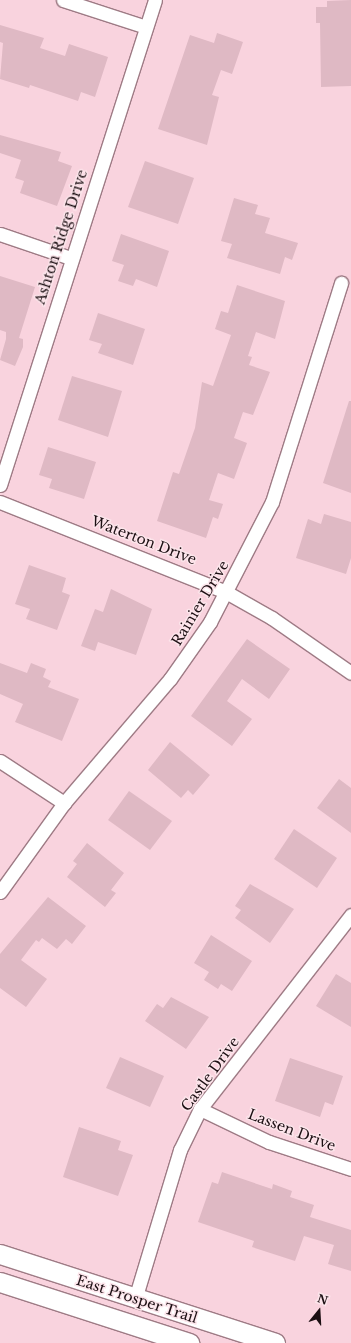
<!DOCTYPE html>
<html>
<head>
<meta charset="utf-8">
<style>
	body { margin:0 }
	#map { position:relative; width:351px; height:1343px; overflow:hidden; background:#f9d3de; font-family:"Libre Baskerville",serif }
	div>[style] { position:absolute }
	.building>* { inset:0; background:#dfb9c4 }
	.roads { filter:drop-shadow(1px 0 #9e7b85) drop-shadow(-1px 0 #9e7b85) drop-shadow(0 1px #9e7b85) drop-shadow(0 -1px #9e7b85) }
	.minor>* { height:13px; margin:-6.5px; padding:0 6.5px; transform-origin:6.5px; border-radius:6.5px; background:#fff }
	.secondary>* { height:19px; margin:-9.5px; padding:0 9.5px; transform-origin:9.5px; border-radius:9.5px; background:#fff }
	span { translate:-50% -50%; white-space:nowrap; text-align:center; line-height:1.15; -webkit-text-stroke:3px #fce5eb; paint-order:stroke }
	.street-label { font-size:14px; color:#1c0f13 }
	.north { position:absolute; left:299px; top:1291px; width:40px; height:40px; -webkit-text-stroke:3px #fce5eb; paint-order:stroke; rotate:18deg; font-size:11px; font-weight:700; line-height:16px; text-align:center; color:#1c0f13 }
	.north::after { content:''; display:block; margin:auto; width:14px; height:18px; background:#1c0f13; clip-path:polygon(50% 0,100% 100%,50% 72%,0 100%) }
</style>
</head>
<body>
<div id="map">
	<div class="building">
		<i style="clip-path:polygon(351px 0,351px 86px,321px 87px,320px 23px,316px 23px,316px 7px,327px 7px,327px 1px)"></i>
		<i style="clip-path:polygon(0 25px,44px 38px,40px 48px,65px 56px,69px 44px,108px 57px,95px 97px,81px 92px,78px 101px,30px 85px,29px 88px,0 79px,3px 43px,0 42px)"></i>
		<i style="clip-path:polygon(217px 33px,243px 42px,232px 74px,221px 70px,212px 95px,219px 97px,207px 145px,158px 129px,190px 35px,214px 43px)"></i>
		<i style="clip-path:polygon(0 135px,61px 152px,58px 161px,72px 166px,57px 206px,20px 193px,24px 181px,15px 178px,21px 160px,0 153px)"></i>
		<i style="clip-path:polygon(145px 161px,194px 178px,178px 224px,128px 207px)"></i>
		<i style="clip-path:polygon(234px 198px,258px 205px,255px 214px,270px 218px,265px 233px,298px 243px,292px 260px,285px 257px,280px 274px,227px 258px,232px 244px,221px 241px)"></i>
		<i style="clip-path:polygon(121px 234px,169px 251px,157px 287px,136px 279px,133px 286px,118px 281px,124px 265px,112px 261px)"></i>
		<i style="clip-path:polygon(0 276px,35px 287px,19px 338px,23px 339px,23px 347px,15px 366px,0 360px,6px 339px,6px 332px,0 330px)"></i>
		<i style="clip-path:polygon(237px 285px,285px 301px,275px 339px,256px 332px,248px 356px,252px 357px,249px 365px,270px 372px,253px 415px,243px 412px,234px 438px,247px 443px,234px 479px,218px 473px,209px 500px,223px 504px,218px 519px,213px 517px,206px 538px,157px 521px,173px 472px,179px 474px,195px 428px,202px 382px,213px 386px,231px 335px,215px 329px,221px 311px,228px 313px)"></i>
		<i style="clip-path:polygon(98px 313px,145px 329px,133px 365px,98px 353px,102px 344px,89px 340px)"></i>
		<i style="clip-path:polygon(72px 376px,122px 391px,108px 437px,58px 420px)"></i>
		<i style="clip-path:polygon(349px 401px,351px 401px,351px 493px,323px 483px)"></i>
		<i style="clip-path:polygon(48px 447px,96px 462px,84px 499px,49px 488px,52px 479px,39px 475px)"></i>
		<i style="clip-path:polygon(324px 514px,351px 522px,351px 558px,346px 574px,296px 558px,308px 519px,321px 524px)"></i>
		<i style="clip-path:polygon(29px 565px,66px 578px,62px 592px,70px 595px,57px 630px,26px 619px,30px 609px,15px 604px)"></i>
		<i style="clip-path:polygon(111px 589px,152px 609px,136px 655px,98px 642px,95px 651px,81px 646px,95px 609px,103px 612px)"></i>
		<i style="clip-path:polygon(247px 639px,290px 669px,269px 699px,242px 679px,227px 701px,252px 719px,232px 746px,191px 716px)"></i>
		<i style="clip-path:polygon(0 663px,27px 673px,31px 663px,46px 669px,43px 677px,51px 681px,48px 687px,79px 699px,62px 741px,15px 722px,23px 704px,0 694px)"></i>
		<i style="clip-path:polygon(170px 742px,210px 775px,193px 795px,188px 790px,181px 798px,148px 770px)"></i>
		<i style="clip-path:polygon(339px 779px,351px 788px,351px 833px,317px 808px)"></i>
		<i style="clip-path:polygon(129px 791px,172px 821px,150px 850px,108px 820px)"></i>
		<i style="clip-path:polygon(294px 829px,337px 858px,317px 888px,274px 859px)"></i>
		<i style="clip-path:polygon(87px 843px,124px 873px,111px 890px,116px 893px,105px 907px,67px 877px,77px 864px,73px 861px)"></i>
		<i style="clip-path:polygon(250px 884px,294px 909px,270px 943px,235px 918px,241px 910px,235px 906px)"></i>
		<i style="clip-path:polygon(48px 897px,86px 926px,72px 944px,66px 939px,57px 949px,42px 938px,39px 942px,36px 940px,21px 960px,47px 979px,26px 1007px,0 988px,0 954px)"></i>
		<i style="clip-path:polygon(211px 935px,252px 961px,232px 991px,221px 984px,218px 989px,204px 980px,209px 972px,194px 963px)"></i>
		<i style="clip-path:polygon(336px 974px,351px 983px,351px 1027px,316px 1006px)"></i>
		<i style="clip-path:polygon(171px 997px,209px 1017px,186px 1049px,145px 1021px,157px 1004px,163px 1008px)"></i>
		<i style="clip-path:polygon(120px 1057px,164px 1076px,150px 1107px,106px 1088px)"></i>
		<i style="clip-path:polygon(290px 1058px,343px 1076px,333px 1105px,325px 1102px,320px 1117px,275px 1101px)"></i>
		<i style="clip-path:polygon(79px 1127px,121px 1141px,118px 1150px,133px 1155px,118px 1196px,63px 1177px)"></i>
		<i style="clip-path:polygon(222px 1172px,272px 1189px,273px 1184px,292px 1191px,290px 1197px,314px 1205px,310px 1217px,351px 1230px,351px 1271px,328px 1264px,334px 1245px,304px 1236px,295px 1261px,252px 1247px,254px 1241px,198px 1222px,212px 1182px,218px 1184px)"></i>
	</div>
	<div class="roads">
		<div class="minor">
			<i style="left:63px;top:0;width:87px;rotate:18deg"></i>
			<i style="left:0;top:234px;width:74px;rotate:18.9deg"></i>
			<i style="left:0;top:485px;width:509px;rotate:-72.28deg"></i>
			<i style="left:0;top:502px;width:243px;rotate:21.7deg"></i>
			<i style="left:226px;top:592px;width:53px;rotate:29.5deg"></i>
			<i style="left:272px;top:618px;width:96px;rotate:34.8deg"></i>
			<i style="left:0;top:761px;width:77px;rotate:33.3deg"></i>
			<i style="left:0;top:892px;width:110px;rotate:-54.3deg"></i>
			<i style="left:64px;top:803px;width:163px;rotate:-49.5deg"></i>
			<i style="left:170px;top:679px;width:70px;rotate:-54.9deg"></i>
			<i style="left:210px;top:622px;width:135px;rotate:-62.7deg"></i>
			<i style="left:272px;top:502px;width:230px;rotate:-72.5deg"></i>
			<i style="left:200px;top:1109px;width:76px;rotate:25.6deg"></i>
			<i style="left:269px;top:1142px;width:86px;rotate:18.2deg"></i>
			<i style="left:135px;top:1299px;width:156px;rotate:-73.2deg"></i>
			<i style="left:180px;top:1150px;width:46px;rotate:-64deg"></i>
			<i style="left:200px;top:1109px;width:246px;rotate:-52.1deg"></i>
		</div>
		<div class="secondary">
			<i style="left:0;top:1254px;width:289px;rotate:17.9deg"></i>
			<i style="left:0;top:1282px;width:199px;rotate:17.9deg"></i>
		</div>
	</div>
	<div class="street-label">
		<span style="left:61px;top:237px;rotate:-72deg">Ashton Ridge Drive</span>
		<span style="left:144px;top:540px;rotate:21deg">Waterton Drive</span>
		<span style="left:200px;top:603px;rotate:-59deg">Rainier Drive</span>
		<span style="left:210px;top:1074px;rotate:-54deg">Castle Drive</span>
		<span style="left:292px;top:1130px;rotate:21deg">Lassen Drive</span>
		<span style="left:137px;top:1299px;rotate:18deg">East Prosper Trail</span>
	</div>
	<div class="north">N</div>
</div>
</body>
</html>
